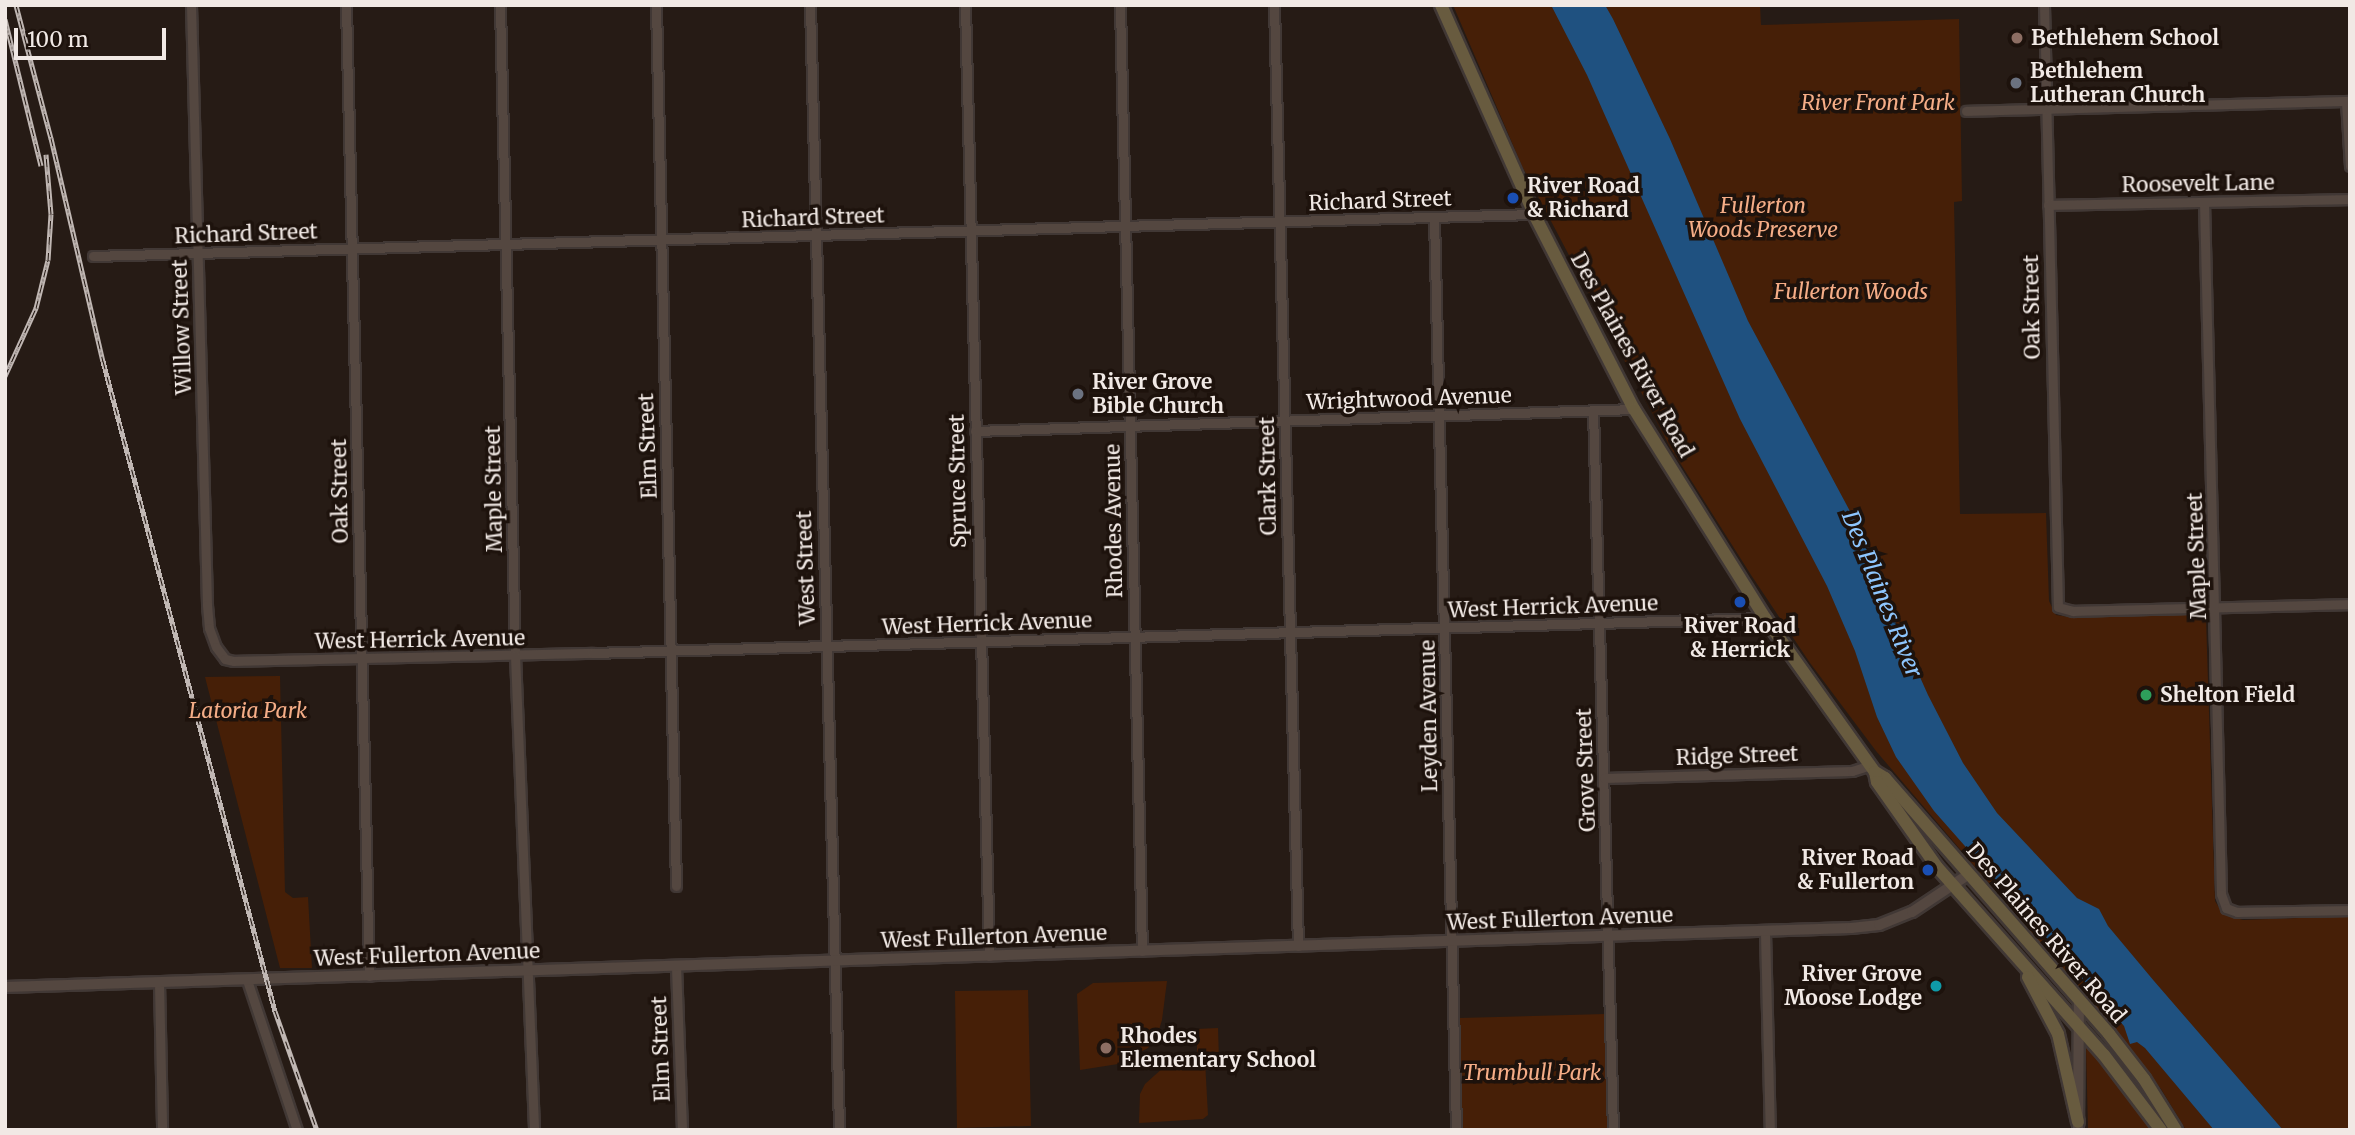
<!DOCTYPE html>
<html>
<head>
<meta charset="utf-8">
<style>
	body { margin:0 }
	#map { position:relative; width:2355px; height:1135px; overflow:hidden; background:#261b15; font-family:Merriweather,serif }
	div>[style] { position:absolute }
	.green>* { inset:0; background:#461f07 }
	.water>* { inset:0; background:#1f5180 }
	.roads { filter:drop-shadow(2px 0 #413835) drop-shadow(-2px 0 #413835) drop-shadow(0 2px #413835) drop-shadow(0 -2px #413835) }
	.minor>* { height:9px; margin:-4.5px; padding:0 4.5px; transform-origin:4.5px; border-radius:4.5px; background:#544740 }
	.tertiary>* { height:10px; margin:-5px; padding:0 5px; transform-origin:5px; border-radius:5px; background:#544740 }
	.secondary>* { height:12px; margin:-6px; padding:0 6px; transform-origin:6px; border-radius:6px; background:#685b3f }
	.rail>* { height:5px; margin-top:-2.5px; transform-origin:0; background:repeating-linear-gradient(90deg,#1d120c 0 8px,#c0b7b3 0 16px); box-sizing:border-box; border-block:2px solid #c0b7b3 }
	.dots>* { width:19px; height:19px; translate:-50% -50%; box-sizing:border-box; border:4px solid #1d120c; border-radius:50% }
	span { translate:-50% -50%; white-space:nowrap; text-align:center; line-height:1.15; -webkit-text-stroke:7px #1d120c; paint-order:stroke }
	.poi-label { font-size:21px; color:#f1e9e5; font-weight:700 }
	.left { translate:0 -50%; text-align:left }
	.right { translate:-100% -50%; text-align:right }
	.park-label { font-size:21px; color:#f5ad87; font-style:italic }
	.street-label { font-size:21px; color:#f1e9e5 }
	.water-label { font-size:23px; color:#8ec6fe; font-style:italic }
	.frame { position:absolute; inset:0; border:7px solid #f1e9e5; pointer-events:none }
	.scale { position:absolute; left:14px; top:28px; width:152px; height:32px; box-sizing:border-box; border:4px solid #f1e9e5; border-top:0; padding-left:9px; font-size:21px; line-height:24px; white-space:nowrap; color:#f1e9e5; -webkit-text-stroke:5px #1d120c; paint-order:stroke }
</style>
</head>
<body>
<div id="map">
	<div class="green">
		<i style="clip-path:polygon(1453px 5px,1760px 5px,1761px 25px,1959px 19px,1962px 201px,1954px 202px,1960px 514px,2046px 513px,2049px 601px,2056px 615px,2069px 617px,2198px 613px,2206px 618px,2215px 901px,2223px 914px,2243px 920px,2350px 916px,2350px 1130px,2186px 1130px,2161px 1089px,2125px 1042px,1876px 751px,1810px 663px,1751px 575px,1670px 447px,1522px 166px)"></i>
		<i style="clip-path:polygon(280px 676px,285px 892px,293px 898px,308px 897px,312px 968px,280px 968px,205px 677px)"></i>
		<i style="clip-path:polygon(1167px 981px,1162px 1020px,1157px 1036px,1148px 1048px,1118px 1064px,1080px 1070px,1077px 994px,1093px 983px)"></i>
		<i style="clip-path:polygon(1028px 990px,1031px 1126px,957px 1128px,955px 991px)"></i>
		<i style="clip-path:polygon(1605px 1014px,1608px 1130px,1462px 1130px,1459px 1018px)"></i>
		<i style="clip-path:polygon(1218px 1028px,1219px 1059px,1197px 1059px,1197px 1029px)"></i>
		<i style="clip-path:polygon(2086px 1046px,2089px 1046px,2154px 1130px,2088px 1130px)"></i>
		<i style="clip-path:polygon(1188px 1061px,1205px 1061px,1208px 1115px,1203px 1119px,1139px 1123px,1140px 1094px,1145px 1084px,1164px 1067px)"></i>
	</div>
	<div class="water">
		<i style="clip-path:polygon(1551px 5px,1605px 5px,1613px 19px,1670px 139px,1748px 321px,1859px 528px,1880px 572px,1894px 619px,1928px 695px,1963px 763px,1997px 813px,2077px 898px,2099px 909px,2108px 926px,2154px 981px,2283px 1130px,2214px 1130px,2145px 1048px,2137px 1042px,2130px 1044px,2124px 1026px,1934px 811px,1896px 757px,1877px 717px,1855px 651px,1827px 586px,1740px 419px,1587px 75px)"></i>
	</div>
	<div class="roads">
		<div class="minor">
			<i style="left:191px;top:5px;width:600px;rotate:88.47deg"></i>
			<i style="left:207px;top:605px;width:23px;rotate:85deg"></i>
			<i style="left:209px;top:628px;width:20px;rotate:70deg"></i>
			<i style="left:216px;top:647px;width:15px;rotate:53deg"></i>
			<i style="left:225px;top:659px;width:9px;rotate:13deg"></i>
			<i style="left:234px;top:661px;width:358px;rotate:-1.3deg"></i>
			<i style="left:592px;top:653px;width:1174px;rotate:-1.71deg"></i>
			<i style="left:346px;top:5px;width:971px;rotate:88.64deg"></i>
			<i style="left:500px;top:5px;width:650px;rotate:88.68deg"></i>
			<i style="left:515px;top:655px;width:475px;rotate:87.7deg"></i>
			<i style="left:656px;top:5px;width:881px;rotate:88.7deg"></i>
			<i style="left:810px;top:5px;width:1125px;rotate:88.52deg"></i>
			<i style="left:965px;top:5px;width:951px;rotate:88.55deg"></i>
			<i style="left:1120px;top:5px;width:946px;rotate:88.67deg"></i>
			<i style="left:1274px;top:5px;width:941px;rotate:88.54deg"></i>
			<i style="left:2044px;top:5px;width:602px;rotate:88.67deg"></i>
			<i style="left:2058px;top:607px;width:16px;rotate:15deg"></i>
			<i style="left:2073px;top:611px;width:277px;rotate:-1.4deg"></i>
			<i style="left:2346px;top:101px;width:65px;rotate:86.5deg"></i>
			<i style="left:1966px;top:111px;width:384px;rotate:-1.5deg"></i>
			<i style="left:2204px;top:202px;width:692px;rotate:88.59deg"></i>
			<i style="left:2221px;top:894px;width:15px;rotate:70deg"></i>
			<i style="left:2226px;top:908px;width:12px;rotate:20deg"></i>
			<i style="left:2237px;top:912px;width:113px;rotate:-1deg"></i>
			<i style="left:2048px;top:205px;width:302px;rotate:-1.1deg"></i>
			<i style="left:1434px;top:217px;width:913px;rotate:88.62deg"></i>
			<i style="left:93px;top:256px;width:1442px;rotate:-1.67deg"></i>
			<i style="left:1593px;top:410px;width:720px;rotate:88.41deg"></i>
			<i style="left:975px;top:431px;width:659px;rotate:-1.91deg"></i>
			<i style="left:1604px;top:778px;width:248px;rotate:-1.6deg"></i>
			<i style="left:1852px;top:771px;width:19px;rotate:-18deg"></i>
			<i style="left:1765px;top:932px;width:198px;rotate:88.6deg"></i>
			<i style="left:676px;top:966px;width:164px;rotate:87.9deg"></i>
			<i style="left:247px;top:980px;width:158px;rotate:71.6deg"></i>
			<i style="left:159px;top:982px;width:148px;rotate:88.8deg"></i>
		</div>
		<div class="tertiary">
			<i style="left:5px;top:987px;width:1847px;rotate:-1.83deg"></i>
			<i style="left:1851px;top:928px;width:28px;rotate:-6deg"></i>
			<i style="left:1879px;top:925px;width:35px;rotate:-22deg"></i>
			<i style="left:1912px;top:912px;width:69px;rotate:-33.7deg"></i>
			<i style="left:2078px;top:1130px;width:131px;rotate:-89.6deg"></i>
		</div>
		<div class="secondary">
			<i style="left:1441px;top:5px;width:229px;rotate:66deg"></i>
			<i style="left:1534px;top:214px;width:219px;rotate:62.9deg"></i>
			<i style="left:1634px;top:409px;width:247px;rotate:57.9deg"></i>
			<i style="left:1765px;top:618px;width:189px;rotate:54.5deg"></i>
			<i style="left:1875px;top:772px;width:12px;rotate:31deg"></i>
			<i style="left:1885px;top:778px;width:340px;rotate:48.8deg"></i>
			<i style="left:2109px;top:1034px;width:57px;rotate:52.1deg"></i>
			<i style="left:2144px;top:1079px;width:60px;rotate:57.9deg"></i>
			<i style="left:1875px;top:772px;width:10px;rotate:79deg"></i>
			<i style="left:1877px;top:782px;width:104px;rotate:54.8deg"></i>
			<i style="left:1937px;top:867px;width:251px;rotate:48.4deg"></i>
			<i style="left:2104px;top:1055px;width:94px;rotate:52.8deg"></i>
			<i style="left:2028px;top:977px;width:64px;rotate:62.2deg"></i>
			<i style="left:2058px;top:1034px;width:90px;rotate:77.2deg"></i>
		</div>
	</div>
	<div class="rail">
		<i style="left:16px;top:5px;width:138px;rotate:75.3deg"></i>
		<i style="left:51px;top:138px;width:229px;rotate:76.9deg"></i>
		<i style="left:103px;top:361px;width:672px;rotate:75.18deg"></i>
		<i style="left:275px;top:1011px;width:126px;rotate:70.6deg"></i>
		<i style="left:5px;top:19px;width:151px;rotate:76.2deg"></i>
		<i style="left:5px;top:376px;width:75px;rotate:-65.5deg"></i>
		<i style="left:36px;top:308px;width:49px;rotate:-76deg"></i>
		<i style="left:48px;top:260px;width:46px;rotate:-86.3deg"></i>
		<i style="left:51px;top:214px;width:60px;rotate:-94.8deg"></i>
	</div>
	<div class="dots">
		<i style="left:2017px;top:38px;background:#8d6e63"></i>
		<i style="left:2016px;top:83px;background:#6b7280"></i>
		<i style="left:1513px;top:198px;background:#1a4fb4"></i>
		<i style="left:1078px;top:394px;background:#6b7280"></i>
		<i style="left:1740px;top:602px;background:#1a4fb4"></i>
		<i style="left:2146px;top:695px;background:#2e9e5b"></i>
		<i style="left:1928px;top:870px;background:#1a4fb4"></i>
		<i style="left:1936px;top:986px;background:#0f9aa8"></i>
		<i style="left:1106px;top:1048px;background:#8d6e63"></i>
	</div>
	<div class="poi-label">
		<span class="left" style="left:2031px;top:38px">Bethlehem School</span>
		<span class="left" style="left:2030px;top:83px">Bethlehem<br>Lutheran Church</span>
		<span class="left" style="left:1527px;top:198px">River Road<br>&amp; Richard</span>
		<span class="left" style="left:1092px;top:394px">River Grove<br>Bible Church</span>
		<span style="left:1740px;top:638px">River Road<br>&amp; Herrick</span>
		<span class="left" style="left:2160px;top:695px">Shelton Field</span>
		<span class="right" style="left:1914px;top:870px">River Road<br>&amp; Fullerton</span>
		<span class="right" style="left:1922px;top:986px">River Grove<br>Moose Lodge</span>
		<span class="left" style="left:1120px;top:1048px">Rhodes<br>Elementary School</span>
	</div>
	<div class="park-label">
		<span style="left:1878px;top:103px">River Front Park</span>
		<span style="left:1763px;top:218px">Fullerton<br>Woods Preserve</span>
		<span style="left:1851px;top:292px">Fullerton Woods</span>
		<span style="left:248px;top:711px">Latoria Park</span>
		<span style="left:1532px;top:1073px">Trumbull Park</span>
	</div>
	<div class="street-label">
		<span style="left:2198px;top:184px;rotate:-1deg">Roosevelt Lane</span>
		<span style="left:1380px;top:201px;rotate:-2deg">Richard Street</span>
		<span style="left:813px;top:218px;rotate:-2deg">Richard Street</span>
		<span style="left:246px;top:234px;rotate:-2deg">Richard Street</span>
		<span style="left:2032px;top:307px;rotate:-91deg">Oak Street</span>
		<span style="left:182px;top:327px;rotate:-92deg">Willow Street</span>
		<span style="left:1632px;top:355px;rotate:61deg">Des Plaines River Road</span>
		<span style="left:1409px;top:399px;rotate:-2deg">Wrightwood Avenue</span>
		<span style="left:648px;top:446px;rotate:-92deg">Elm Street</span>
		<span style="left:1268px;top:476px;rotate:-91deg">Clark Street</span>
		<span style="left:958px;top:481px;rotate:-91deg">Spruce Street</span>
		<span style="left:494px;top:489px;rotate:-91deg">Maple Street</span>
		<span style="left:340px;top:491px;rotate:-91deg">Oak Street</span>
		<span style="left:1114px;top:521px;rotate:-91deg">Rhodes Avenue</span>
		<span style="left:2197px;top:556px;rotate:-92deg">Maple Street</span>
		<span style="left:806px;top:568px;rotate:-92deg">West Street</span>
		<span style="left:1553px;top:607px;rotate:-2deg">West Herrick Avenue</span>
		<span style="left:987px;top:624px;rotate:-2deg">West Herrick Avenue</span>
		<span style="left:420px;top:640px;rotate:-1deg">West Herrick Avenue</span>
		<span style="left:1429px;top:716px;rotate:-91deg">Leyden Avenue</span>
		<span style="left:1737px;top:756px;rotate:-2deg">Ridge Street</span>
		<span style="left:1586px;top:770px;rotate:-92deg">Grove Street</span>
		<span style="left:1560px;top:919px;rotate:-2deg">West Fullerton Avenue</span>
		<span style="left:2046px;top:933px;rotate:49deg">Des Plaines River Road</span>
		<span style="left:994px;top:937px;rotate:-2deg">West Fullerton Avenue</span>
		<span style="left:427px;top:955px;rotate:-2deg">West Fullerton Avenue</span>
		<span style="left:661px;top:1049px;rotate:-92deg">Elm Street</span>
	</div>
	<div class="water-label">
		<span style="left:1882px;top:594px;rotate:68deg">Des Plaines River</span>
	</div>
	<div class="frame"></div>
	<div class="scale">100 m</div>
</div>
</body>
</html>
